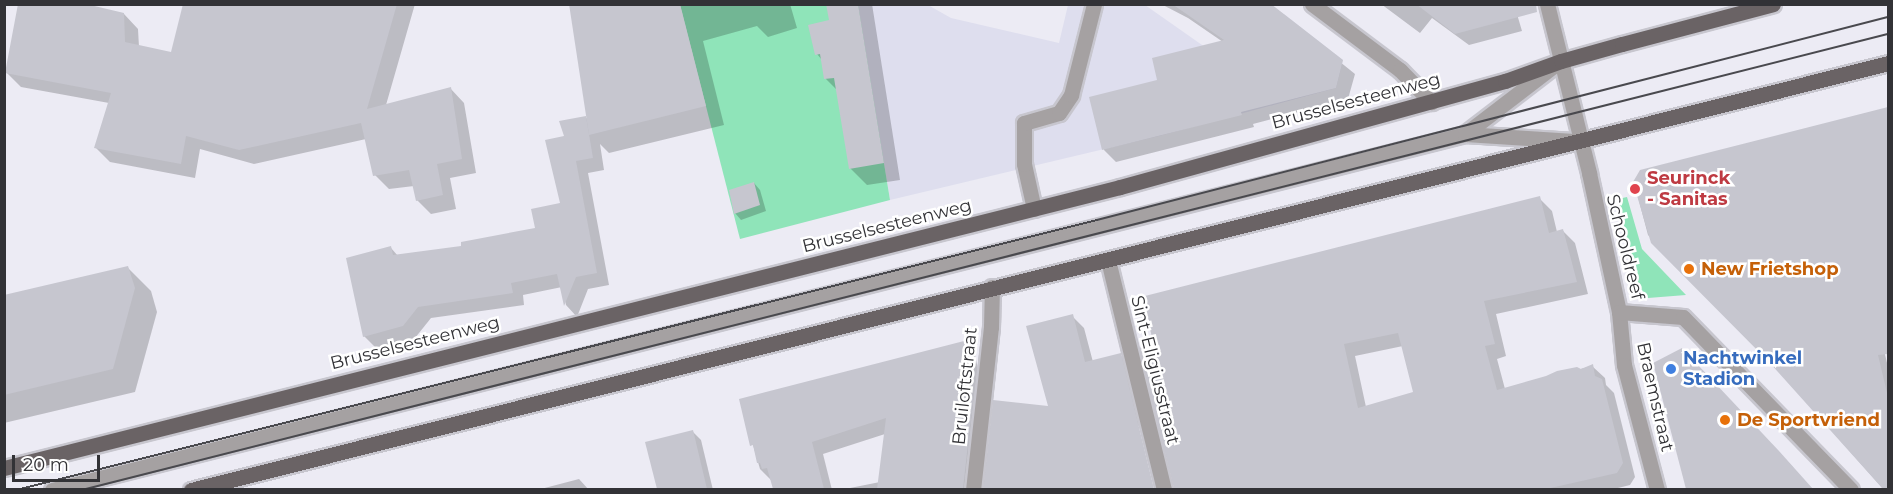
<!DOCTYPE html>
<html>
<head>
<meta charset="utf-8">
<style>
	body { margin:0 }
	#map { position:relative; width:1893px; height:494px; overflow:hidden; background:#ecebf4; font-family:Montserrat,sans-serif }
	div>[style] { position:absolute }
	.built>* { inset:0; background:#dedeee }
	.green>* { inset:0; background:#8fe4b9 }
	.shadow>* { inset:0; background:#0003 }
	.building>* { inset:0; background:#c6c6cf }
	.roads { filter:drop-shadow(2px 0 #c7c6ce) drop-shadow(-2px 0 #c7c6ce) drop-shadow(0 2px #c7c6ce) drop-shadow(0 -2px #c7c6ce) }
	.service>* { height:15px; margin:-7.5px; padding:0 7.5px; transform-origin:7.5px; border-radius:7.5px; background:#a5a1a2 }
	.minor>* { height:15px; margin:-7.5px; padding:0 7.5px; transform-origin:7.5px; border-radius:7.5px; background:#a5a1a2 }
	.primary>* { height:15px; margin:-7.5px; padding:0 7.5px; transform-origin:7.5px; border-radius:7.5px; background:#6a6365 }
	.tram>* { height:1.5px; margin:-0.75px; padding:0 0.75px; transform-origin:0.75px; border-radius:0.75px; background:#49494e }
	.dots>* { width:16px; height:16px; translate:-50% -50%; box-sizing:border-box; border:3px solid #fff; border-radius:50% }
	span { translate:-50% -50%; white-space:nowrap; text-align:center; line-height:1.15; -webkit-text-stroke:5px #fff; paint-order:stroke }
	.street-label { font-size:18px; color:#323236 }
	.health-label { font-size:18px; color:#be3a42; font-weight:700 }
	.left { translate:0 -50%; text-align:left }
	.food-label { font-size:18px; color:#c56008; font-weight:700 }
	.shop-label { font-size:18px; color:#366cbe; font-weight:700 }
	.frame { position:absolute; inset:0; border:6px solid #323236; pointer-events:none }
	.scale { position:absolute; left:12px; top:455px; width:88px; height:27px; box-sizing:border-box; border:3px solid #323236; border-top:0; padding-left:8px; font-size:18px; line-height:21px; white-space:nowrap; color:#323236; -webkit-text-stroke:4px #fff; paint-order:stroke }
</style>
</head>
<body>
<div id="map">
	<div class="built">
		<i style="clip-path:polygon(858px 5px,928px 5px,951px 18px,1059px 43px,1068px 5px,1145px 5px,1242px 73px,1284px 14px,1343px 60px,1336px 88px,1159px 136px,890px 200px)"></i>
	</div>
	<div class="green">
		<i style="clip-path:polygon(680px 5px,858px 5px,890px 200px,740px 239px)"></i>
		<i style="clip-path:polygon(1627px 197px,1642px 249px,1686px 295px,1648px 298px,1637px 287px,1618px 199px)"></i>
	</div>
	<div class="shadow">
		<i style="clip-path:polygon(185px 4px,415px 4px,386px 105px,450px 88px,464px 103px,476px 173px,450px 178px,456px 209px,431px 214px,417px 200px,414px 186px,389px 189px,375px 175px,366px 139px,254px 164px,200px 149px,195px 178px,110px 162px,96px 148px,109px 103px,21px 87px,7px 73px,124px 14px,138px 29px,139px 47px,173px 53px)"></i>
		<i style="clip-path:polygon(571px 4px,790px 4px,797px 28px,768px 37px,757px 26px,703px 41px,724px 125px,609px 153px,600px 144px,604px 170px,588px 173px,609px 285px,588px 289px,577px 317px,566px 305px,562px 287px,523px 295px,524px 305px,431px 318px,415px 338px,376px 348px,364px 336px,391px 248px,398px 256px,463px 247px,537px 230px,561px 204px,566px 137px,586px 118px,589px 120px)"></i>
		<i style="clip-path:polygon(828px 4px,872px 4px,900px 180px,867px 185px,850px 168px,838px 91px,826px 79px,822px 60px,817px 54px,830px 22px)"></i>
		<i style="clip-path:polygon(1161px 4px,1268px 4px,1355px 74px,1348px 99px,1253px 124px,1254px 127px,1116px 162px,1104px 150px,1091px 98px,1159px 81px,1223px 42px,1188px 18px)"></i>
		<i style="clip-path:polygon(1381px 4px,1514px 4px,1522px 31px,1469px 45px,1432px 18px,1420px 33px)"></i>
		<i style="clip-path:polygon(1888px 108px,1888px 330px,1880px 334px,1888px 367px,1888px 490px,1884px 490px,1770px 361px,1648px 235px,1634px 182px,1641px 171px)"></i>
		<i style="clip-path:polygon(754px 183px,760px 190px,766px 211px,741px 220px,735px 213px)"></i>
		<i style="clip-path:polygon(evenodd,1539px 198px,1552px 211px,1557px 232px,1563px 231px,1575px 243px,1588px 294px,1496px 314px,1506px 356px,1497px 359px,1505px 389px,1592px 366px,1605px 378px,1606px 385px,1614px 393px,1635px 477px,1630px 485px,1610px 490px,1191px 490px,1173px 418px,1539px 198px,1403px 346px,1415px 393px,1366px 407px,1355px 356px,1403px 346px)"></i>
		<i style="clip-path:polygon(128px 268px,151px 291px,157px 312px,135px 392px,4px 423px,4px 297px)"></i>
		<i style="clip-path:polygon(1072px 316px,1084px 328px,1093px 362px,1120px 355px,1132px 367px,1146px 424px,1137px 426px,1153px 490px,984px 490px,994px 402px,1050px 408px)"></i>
		<i style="clip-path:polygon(963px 343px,975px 355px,978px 369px,975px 401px,985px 411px,976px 490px,840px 490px,880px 482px,885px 434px,823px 454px,832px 490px,774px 490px,772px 481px,760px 469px,740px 400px)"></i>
		<i style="clip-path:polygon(1655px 363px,1790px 464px,1812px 490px,1690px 490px)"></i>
		<i style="clip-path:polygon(693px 432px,701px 440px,713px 490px,659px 490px,647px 443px)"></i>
		<i style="clip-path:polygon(579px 479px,589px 490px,537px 490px)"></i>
	</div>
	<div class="building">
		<i style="clip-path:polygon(18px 4px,86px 4px,124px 13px,125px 42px,171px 52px,183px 4px,397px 4px,367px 109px,451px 87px,462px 159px,437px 164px,443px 195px,416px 201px,409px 170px,373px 176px,361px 123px,239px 150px,186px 136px,181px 164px,94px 148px,111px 93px,5px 73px)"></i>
		<i style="clip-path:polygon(569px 4px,680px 4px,706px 106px,589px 135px)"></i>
		<i style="clip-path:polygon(826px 4px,858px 4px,884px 163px,849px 169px,834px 78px,824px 79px,820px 54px,815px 55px,808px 25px,829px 20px)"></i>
		<i style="clip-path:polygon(1172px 4px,1271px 4px,1343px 60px,1336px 88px,1241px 112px,1242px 115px,1102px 150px,1089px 97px,1157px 80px,1152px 58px,1224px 40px)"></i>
		<i style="clip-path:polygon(1416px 4px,1536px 4px,1537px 12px,1455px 34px)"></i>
		<i style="clip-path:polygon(1888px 107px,1888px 354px,1878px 355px,1888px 397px,1888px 489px,1883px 489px,1769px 362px,1651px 243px,1633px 182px,1640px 170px)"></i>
		<i style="clip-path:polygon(586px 116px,593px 158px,576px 161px,597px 273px,576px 277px,564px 306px,557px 274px,511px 283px,513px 293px,418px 307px,403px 326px,363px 337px,346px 258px,391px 246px,393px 255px,461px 246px,461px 242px,535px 228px,531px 209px,560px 203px,545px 140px,564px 136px,559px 121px)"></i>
		<i style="clip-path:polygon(754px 182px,760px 205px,734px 214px,729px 190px)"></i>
		<i style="clip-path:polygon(evenodd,1540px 196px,1549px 233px,1563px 229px,1577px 282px,1484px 301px,1495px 344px,1485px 346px,1497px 390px,1546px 376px,1557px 371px,1577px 367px,1581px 369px,1593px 364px,1595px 376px,1602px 379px,1623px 463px,1617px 473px,1546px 489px,1174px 489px,1139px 348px,1154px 344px,1141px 297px,1540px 196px,1398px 333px,1413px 392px,1358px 408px,1344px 344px,1398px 333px)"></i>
		<i style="clip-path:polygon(128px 266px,135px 288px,113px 369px,4px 395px,4px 295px)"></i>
		<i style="clip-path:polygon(1073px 314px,1085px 362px,1121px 353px,1154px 489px,983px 489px,993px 400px,1048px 406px,1026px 326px)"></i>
		<i style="clip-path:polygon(964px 341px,967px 356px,962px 396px,973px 398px,963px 489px,877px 489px,886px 418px,812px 442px,824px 489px,773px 489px,767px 468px,762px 469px,760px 463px,757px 463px,753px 445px,750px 446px,739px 399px)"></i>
		<i style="clip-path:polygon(1682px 348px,1779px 451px,1813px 489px,1686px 489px,1653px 363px)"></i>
		<i style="clip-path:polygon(693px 430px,707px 489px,657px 489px,645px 442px)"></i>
	</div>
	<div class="roads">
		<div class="service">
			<i style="left:1465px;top:134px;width:113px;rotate:-37.5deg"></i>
			<i style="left:1034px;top:209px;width:46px;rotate:-102.5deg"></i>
			<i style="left:1024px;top:164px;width:41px;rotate:-90deg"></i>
			<i style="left:1024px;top:123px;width:36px;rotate:-16deg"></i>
			<i style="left:1059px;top:113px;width:22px;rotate:-56deg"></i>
			<i style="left:1071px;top:95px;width:94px;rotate:-75.8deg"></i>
			<i style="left:52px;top:490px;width:1457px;rotate:-14.14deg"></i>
			<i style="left:1465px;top:134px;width:109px;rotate:3.7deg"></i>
		</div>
		<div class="minor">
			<i style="left:1312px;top:4px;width:110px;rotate:36.9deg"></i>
			<i style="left:1400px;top:70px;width:45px;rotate:45.9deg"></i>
			<i style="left:1547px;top:4px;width:174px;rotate:76deg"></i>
			<i style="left:1589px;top:173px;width:142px;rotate:77.8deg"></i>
			<i style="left:1619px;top:312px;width:53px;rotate:84.6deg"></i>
			<i style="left:1624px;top:365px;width:129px;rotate:75.2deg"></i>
			<i style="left:1108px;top:260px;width:237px;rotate:76.3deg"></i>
			<i style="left:1619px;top:312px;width:64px;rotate:4.5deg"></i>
			<i style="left:1683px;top:317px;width:241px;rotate:45.8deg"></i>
			<i style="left:973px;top:490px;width:164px;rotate:-83.7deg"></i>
			<i style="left:991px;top:327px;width:40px;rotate:-88.6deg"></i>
		</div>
		<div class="primary">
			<i style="left:4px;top:468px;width:1151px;rotate:-14.13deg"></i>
			<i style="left:1120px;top:187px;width:399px;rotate:-15.4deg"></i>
			<i style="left:1505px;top:81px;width:59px;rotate:-19.7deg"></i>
			<i style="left:1561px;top:61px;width:63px;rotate:-15.6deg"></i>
			<i style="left:1622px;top:44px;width:156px;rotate:-14.8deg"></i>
			<i style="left:191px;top:490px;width:1750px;rotate:-14.12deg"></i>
		</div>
	</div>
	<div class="tram">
		<i style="left:16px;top:490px;width:1114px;rotate:-14.02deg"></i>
		<i style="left:1097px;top:220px;width:817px;rotate:-14.39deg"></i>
		<i style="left:82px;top:490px;width:1863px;rotate:-14.17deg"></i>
	</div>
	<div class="dots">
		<i style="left:1635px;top:189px;background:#e0444e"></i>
		<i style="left:1689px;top:269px;background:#e8710a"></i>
		<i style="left:1671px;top:369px;background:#3f7fe0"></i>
		<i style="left:1725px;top:420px;background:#e8710a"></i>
	</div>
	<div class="street-label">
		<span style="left:1356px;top:101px;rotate:-15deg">Brusselsesteenweg</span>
		<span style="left:887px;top:226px;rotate:-14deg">Brusselsesteenweg</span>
		<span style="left:1625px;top:247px;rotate:76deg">Schooldreef</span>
		<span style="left:415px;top:343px;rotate:-14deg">Brusselsesteenweg</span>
		<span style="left:1155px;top:370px;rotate:76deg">Sint-Eligiusstraat</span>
		<span style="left:965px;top:386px;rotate:-84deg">Bruiloftstraat</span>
		<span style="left:1655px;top:397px;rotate:77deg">Braemstraat</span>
	</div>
	<div class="health-label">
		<span class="left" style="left:1647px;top:189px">Seurinck<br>- Sanitas</span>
	</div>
	<div class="food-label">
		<span class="left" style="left:1701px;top:269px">New Frietshop</span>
		<span class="left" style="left:1737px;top:420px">De Sportvriend</span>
	</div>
	<div class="shop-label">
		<span class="left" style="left:1683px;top:369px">Nachtwinkel<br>Stadion</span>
	</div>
	<div class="frame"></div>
	<div class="scale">20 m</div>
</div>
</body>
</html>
